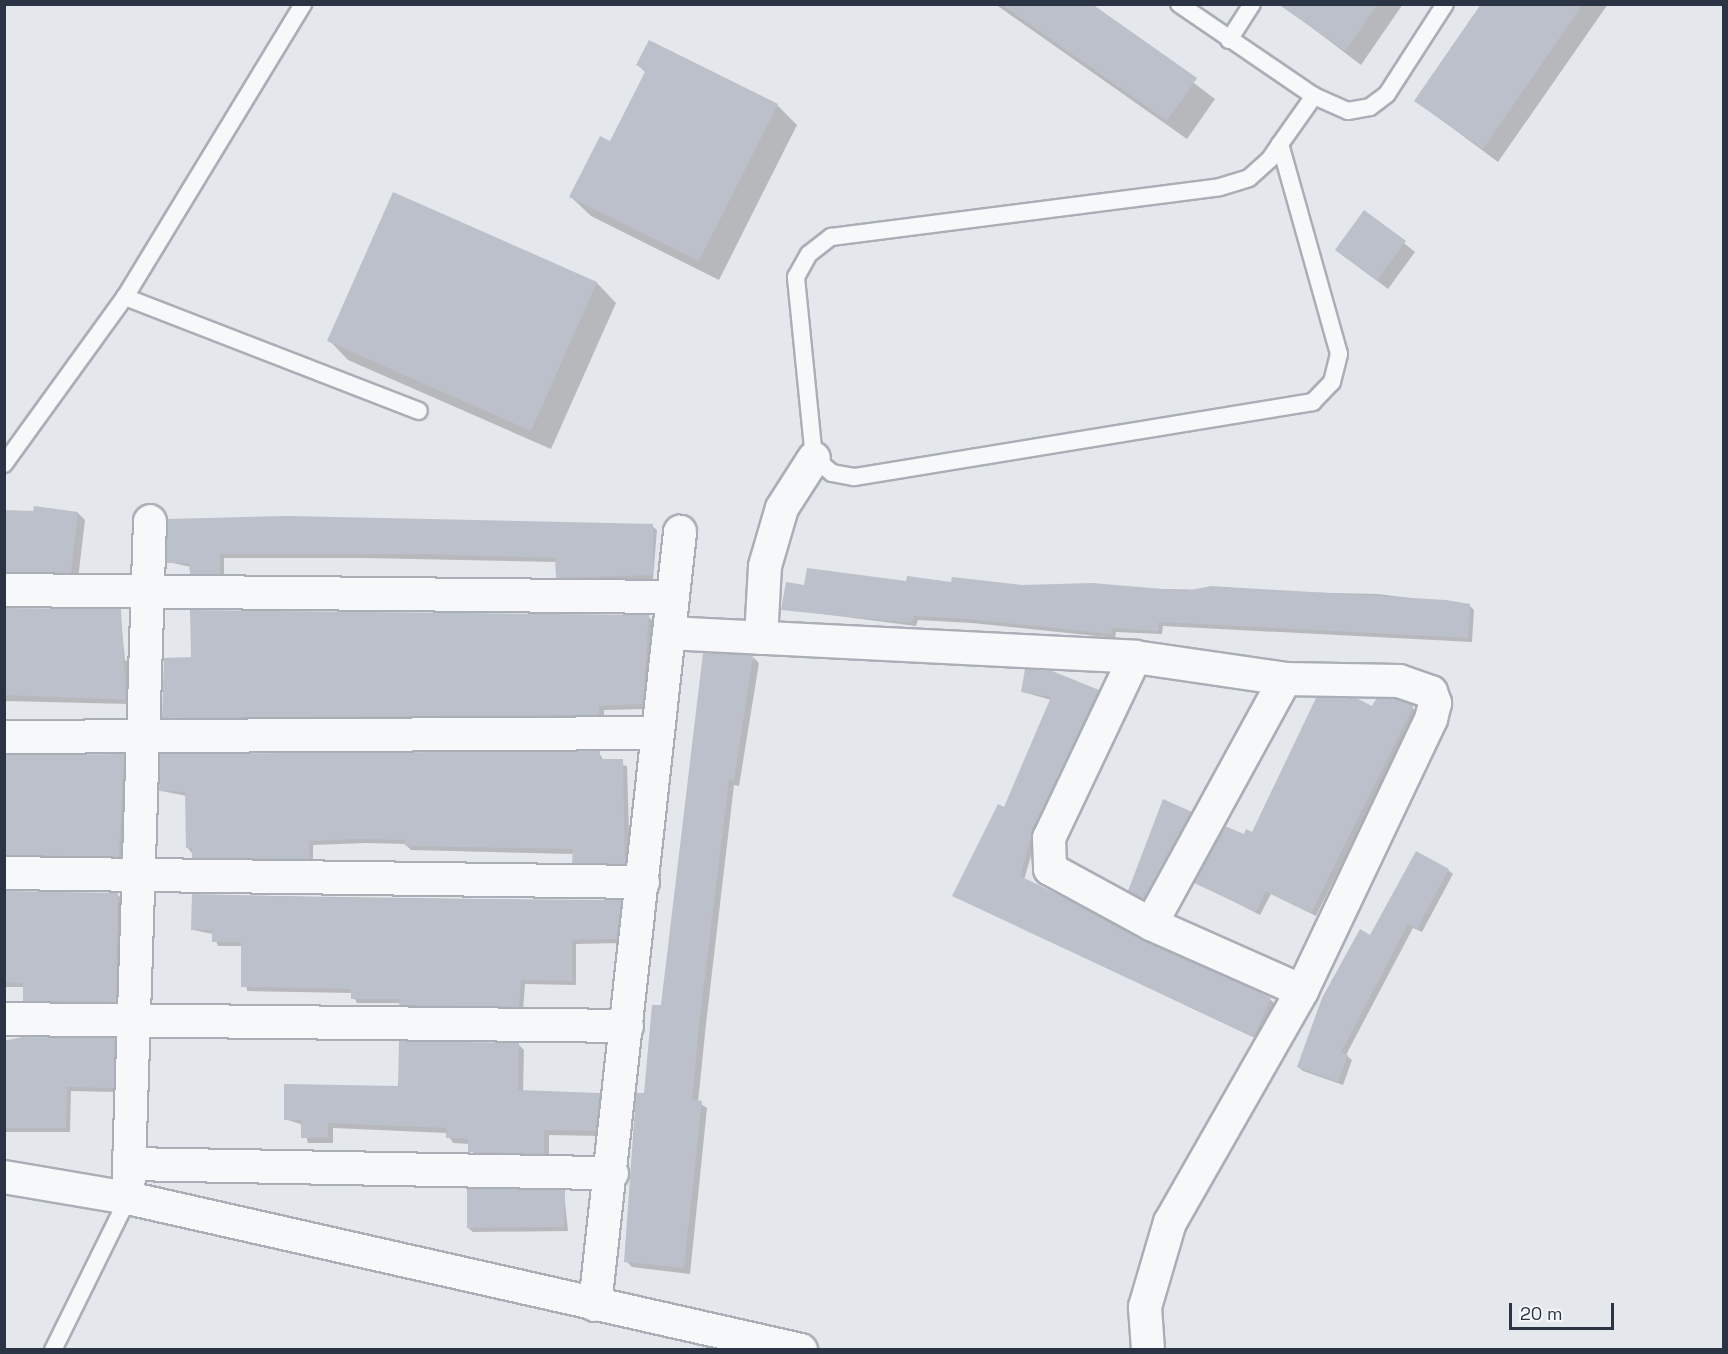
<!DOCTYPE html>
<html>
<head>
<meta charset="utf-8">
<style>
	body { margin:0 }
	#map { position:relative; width:1728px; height:1354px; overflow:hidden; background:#e4e7ec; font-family:"Space Grotesk",sans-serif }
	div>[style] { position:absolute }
	.shadow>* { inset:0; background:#0003 }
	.building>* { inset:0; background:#bbc0ca }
	.roads { filter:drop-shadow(2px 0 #a9aeb7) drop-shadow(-2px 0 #a9aeb7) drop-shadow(0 2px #a9aeb7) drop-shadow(0 -2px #a9aeb7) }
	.service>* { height:16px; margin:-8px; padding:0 8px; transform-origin:8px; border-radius:8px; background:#f7f8fa }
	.minor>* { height:32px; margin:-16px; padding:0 16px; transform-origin:16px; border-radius:16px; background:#f7f8fa }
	span { translate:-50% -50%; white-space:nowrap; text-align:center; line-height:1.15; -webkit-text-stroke:4.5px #f4f6f9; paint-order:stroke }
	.frame { position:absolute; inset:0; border:6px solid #2b3445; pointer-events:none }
	.scale { position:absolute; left:1509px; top:1303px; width:105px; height:27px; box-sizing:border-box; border:3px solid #2b3445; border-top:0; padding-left:8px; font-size:18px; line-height:21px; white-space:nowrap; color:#2b3445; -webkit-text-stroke:4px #f4f6f9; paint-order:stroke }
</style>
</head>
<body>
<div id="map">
	<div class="shadow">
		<i style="clip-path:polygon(995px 4px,1090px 4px,1215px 99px,1187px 139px)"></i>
		<i style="clip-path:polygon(1281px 4px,1403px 4px,1361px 65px)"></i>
		<i style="clip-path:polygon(1483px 4px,1608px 4px,1498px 162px,1416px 101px)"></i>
		<i style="clip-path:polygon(638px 65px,777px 105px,797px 125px,719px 280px,591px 216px,571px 197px,611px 143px,646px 73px)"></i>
		<i style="clip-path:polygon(394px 194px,597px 283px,616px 303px,551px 449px,348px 360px,329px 340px)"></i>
		<i style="clip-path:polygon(1365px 212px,1415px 252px,1388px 289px,1337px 250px)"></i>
		<i style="clip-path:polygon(34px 513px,78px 513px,85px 520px,78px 579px,33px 579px,27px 572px)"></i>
		<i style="clip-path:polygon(169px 520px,652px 526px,657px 530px,653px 579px,562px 582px,557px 562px,364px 558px,224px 558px,224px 578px,196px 578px,191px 567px,168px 562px)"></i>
		<i style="clip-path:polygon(907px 583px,1377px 594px,1469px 605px,1474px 610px,1472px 642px,1163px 626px,1162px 634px,1116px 632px,1115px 638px,972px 623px,918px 620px,916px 626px,783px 609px,805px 586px)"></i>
		<i style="clip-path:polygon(4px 610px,120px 611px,125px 660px,132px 664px,130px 704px,4px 701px)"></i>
		<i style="clip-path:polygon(648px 616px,653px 621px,647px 709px,604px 710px,604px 720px,186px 722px,181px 717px)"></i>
		<i style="clip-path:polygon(753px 657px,759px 663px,739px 786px,734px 785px,706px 1024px,698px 1102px,707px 1108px,690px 1274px,632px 1267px,626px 1261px,662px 1007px)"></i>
		<i style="clip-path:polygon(1052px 672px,1103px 696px,1037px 835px,1024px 880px,1271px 1000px,1275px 1004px,1259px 1040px,954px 896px,1005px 808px,1051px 700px,1023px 692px)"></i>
		<i style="clip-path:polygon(1396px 700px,1418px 711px,1316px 916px,1271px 894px,1260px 915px,1196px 882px,1253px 834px,1373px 709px)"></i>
		<i style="clip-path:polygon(599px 753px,604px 761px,627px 766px,630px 868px,579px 867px,574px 854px,411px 850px,405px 844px,366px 843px,313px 845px,313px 864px,199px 862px,187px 847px,187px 796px,161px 791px)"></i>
		<i style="clip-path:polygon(124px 757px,128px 762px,123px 861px,4px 860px,4px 802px)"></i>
		<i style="clip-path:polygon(1191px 813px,1195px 818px,1149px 903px,1134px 895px,1130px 891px)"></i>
		<i style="clip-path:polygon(1448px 870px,1453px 874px,1422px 932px,1413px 928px,1346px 1055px,1352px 1060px,1343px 1085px,1303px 1071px,1298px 1067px,1371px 937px)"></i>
		<i style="clip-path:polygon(4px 892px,117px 894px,122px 899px,120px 1006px,29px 1005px,25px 987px,4px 987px)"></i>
		<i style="clip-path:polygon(193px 895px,621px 901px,625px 906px,621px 943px,576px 944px,576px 985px,525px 984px,523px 1011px,406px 1009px,401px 1003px,357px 1003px,352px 993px,247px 991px,242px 946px,218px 946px,213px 934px,193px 930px)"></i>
		<i style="clip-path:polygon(4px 1040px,115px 1040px,119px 1044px,118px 1092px,71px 1091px,70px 1132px,4px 1132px)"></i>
		<i style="clip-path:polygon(518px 1044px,524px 1050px,523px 1092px,600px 1094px,605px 1100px,601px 1136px,549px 1135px,549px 1159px,475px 1157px,470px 1144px,453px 1143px,447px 1133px,333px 1128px,333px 1143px,308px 1143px,303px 1125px,285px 1119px,400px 1088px)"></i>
		<i style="clip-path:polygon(564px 1192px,568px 1231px,473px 1232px,468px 1228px)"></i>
	</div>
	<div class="building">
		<i style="clip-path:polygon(1001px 4px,1092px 4px,1197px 78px,1167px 121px)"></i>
		<i style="clip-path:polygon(1278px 4px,1378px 4px,1345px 51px)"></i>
		<i style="clip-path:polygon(1481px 4px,1583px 4px,1483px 149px,1414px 101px)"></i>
		<i style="clip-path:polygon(649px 40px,778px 104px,699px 261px,569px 197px,600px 136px,610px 141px,646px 70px,636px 65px)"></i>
		<i style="clip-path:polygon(393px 192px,597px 282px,531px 431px,327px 341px)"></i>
		<i style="clip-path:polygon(1364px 210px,1406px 241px,1377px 281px,1335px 250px)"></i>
		<i style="clip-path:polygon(34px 506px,78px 512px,71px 573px,4px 572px,4px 510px,33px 511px)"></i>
		<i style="clip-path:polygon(288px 516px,653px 524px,653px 575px,556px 578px,555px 558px,422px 554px,220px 554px,220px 574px,190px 574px,189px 563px,167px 563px,167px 519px)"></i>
		<i style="clip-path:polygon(807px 568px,906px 581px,907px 576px,951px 582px,952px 577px,1022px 585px,1092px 583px,1186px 591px,1211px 586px,1446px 600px,1470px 604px,1468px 638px,1159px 622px,1158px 631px,1112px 628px,1111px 634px,967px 619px,914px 616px,912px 623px,781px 610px,786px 582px,804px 585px)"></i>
		<i style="clip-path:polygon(4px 608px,121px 609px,126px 700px,4px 695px)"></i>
		<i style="clip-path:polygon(190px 610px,649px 615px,643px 704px,599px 706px,599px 715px,162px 718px,164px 658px,191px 657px)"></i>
		<i style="clip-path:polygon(703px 653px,753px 655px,734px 781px,729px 780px,700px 1017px,692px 1099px,702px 1101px,684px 1268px,624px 1262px,636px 1093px,644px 1093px,652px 1005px,661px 1005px)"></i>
		<i style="clip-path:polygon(1025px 669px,1052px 671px,1099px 690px,1033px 830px,1020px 876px,1271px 998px,1254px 1037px,952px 896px,998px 804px,1004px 807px,1051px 697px,1021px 692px)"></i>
		<i style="clip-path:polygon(1316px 698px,1356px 698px,1372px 706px,1376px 699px,1396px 699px,1414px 705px,1311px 913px,1266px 891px,1256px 912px,1194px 883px,1225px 826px,1244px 834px,1246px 829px,1252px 832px)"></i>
		<i style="clip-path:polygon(600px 751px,600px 759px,623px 759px,625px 864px,572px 863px,573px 849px,405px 846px,405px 840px,360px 839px,309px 841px,309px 859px,192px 858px,192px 848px,186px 848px,185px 792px,159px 791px,160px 754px)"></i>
		<i style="clip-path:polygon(124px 754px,119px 857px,4px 855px,5px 755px)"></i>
		<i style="clip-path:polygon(1163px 799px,1192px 812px,1144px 900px,1128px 891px)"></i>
		<i style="clip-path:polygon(1416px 851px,1449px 869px,1417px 929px,1408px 924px,1370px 997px,1341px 1052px,1348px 1055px,1338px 1082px,1297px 1067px,1322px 998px,1360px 929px,1370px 935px)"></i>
		<i style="clip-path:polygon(4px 891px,118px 893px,116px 1002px,23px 1001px,23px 983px,4px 982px)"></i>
		<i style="clip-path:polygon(192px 894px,355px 898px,621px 900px,617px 939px,572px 940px,572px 981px,521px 980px,519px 1007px,399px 1005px,400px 999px,351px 999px,351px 989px,241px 987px,241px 942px,212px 942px,212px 930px,191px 930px)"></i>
		<i style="clip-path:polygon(22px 1037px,115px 1038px,114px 1088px,67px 1087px,66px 1128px,4px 1128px,4px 1041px)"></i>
		<i style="clip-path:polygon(399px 1041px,519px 1043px,518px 1090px,600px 1093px,596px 1131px,544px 1130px,544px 1154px,468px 1152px,468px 1139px,446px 1138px,446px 1128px,328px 1123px,328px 1138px,301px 1138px,301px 1120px,284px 1120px,284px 1084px,398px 1086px)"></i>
		<i style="clip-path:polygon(467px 1188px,565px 1190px,564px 1227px,467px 1228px)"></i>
	</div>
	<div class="roads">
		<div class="service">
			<i style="left:1179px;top:4px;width:163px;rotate:34.3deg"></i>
			<i style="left:1314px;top:96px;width:37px;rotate:24deg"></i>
			<i style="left:1348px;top:111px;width:22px;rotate:-10deg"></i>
			<i style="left:1370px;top:107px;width:21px;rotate:-37deg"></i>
			<i style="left:1387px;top:94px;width:107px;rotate:-57.2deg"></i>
			<i style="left:1229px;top:40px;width:43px;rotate:-57.4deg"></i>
			<i style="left:1280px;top:144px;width:218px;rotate:74.3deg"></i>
			<i style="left:1339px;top:354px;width:29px;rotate:104deg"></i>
			<i style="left:1332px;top:382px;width:28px;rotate:134deg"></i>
			<i style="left:1313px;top:402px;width:465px;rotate:170.7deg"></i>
			<i style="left:854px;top:477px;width:22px;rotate:-170deg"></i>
			<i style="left:832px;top:473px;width:23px;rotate:-140deg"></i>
			<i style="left:814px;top:458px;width:182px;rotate:-95.7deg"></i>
			<i style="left:796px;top:277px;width:26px;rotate:-61deg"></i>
			<i style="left:809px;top:254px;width:28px;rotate:-38deg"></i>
			<i style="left:831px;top:237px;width:392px;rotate:-7.3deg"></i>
			<i style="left:1220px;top:187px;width:30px;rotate:-17deg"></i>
			<i style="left:1249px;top:178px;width:28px;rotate:-42deg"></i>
			<i style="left:1270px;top:159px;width:18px;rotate:-56deg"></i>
			<i style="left:1280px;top:144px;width:59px;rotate:-54.7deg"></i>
			<i style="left:125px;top:297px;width:315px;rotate:21.2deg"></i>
			<i style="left:4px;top:464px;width:206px;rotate:-54.1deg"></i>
			<i style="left:125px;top:297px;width:343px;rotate:-58.7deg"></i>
			<i style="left:53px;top:1350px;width:169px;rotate:-63.7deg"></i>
		</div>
		<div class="minor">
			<i style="left:4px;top:590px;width:669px;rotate:0.6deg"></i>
			<i style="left:669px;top:633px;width:467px;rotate:2.9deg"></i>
			<i style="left:1135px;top:657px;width:152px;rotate:8.3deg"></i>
			<i style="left:1285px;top:679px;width:114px;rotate:1deg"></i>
			<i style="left:1399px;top:681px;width:34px;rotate:19deg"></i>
			<i style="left:1431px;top:692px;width:12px;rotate:70deg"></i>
			<i style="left:1435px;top:703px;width:16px;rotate:104deg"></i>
			<i style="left:1431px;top:719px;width:301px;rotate:115.4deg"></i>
			<i style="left:1302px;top:991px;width:266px;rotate:119.7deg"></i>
			<i style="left:1170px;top:1222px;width:89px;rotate:106.4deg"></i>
			<i style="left:1145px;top:1307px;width:43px;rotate:86deg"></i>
			<i style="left:761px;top:638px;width:72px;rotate:-86.8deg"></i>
			<i style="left:765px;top:566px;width:60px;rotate:-73.7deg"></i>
			<i style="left:782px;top:508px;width:59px;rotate:-57.4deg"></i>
			<i style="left:1135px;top:657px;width:200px;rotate:115.4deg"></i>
			<i style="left:1049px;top:838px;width:31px;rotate:88deg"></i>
			<i style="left:1050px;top:869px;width:115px;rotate:28.6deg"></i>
			<i style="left:1151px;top:924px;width:165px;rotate:23.9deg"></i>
			<i style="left:4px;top:737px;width:654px;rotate:-0.35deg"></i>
			<i style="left:4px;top:873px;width:639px;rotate:0.81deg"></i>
			<i style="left:1151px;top:924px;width:279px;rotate:-61.3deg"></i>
			<i style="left:4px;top:1019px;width:623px;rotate:0.64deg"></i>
			<i style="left:129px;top:1164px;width:483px;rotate:1.1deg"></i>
			<i style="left:4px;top:1177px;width:126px;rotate:9.6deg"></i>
			<i style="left:128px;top:1198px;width:690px;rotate:12.73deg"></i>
			<i style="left:128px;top:1198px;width:677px;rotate:-88.14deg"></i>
			<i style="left:595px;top:1305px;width:778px;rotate:-83.72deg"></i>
		</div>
	</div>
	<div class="frame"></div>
	<div class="scale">20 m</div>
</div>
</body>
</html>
